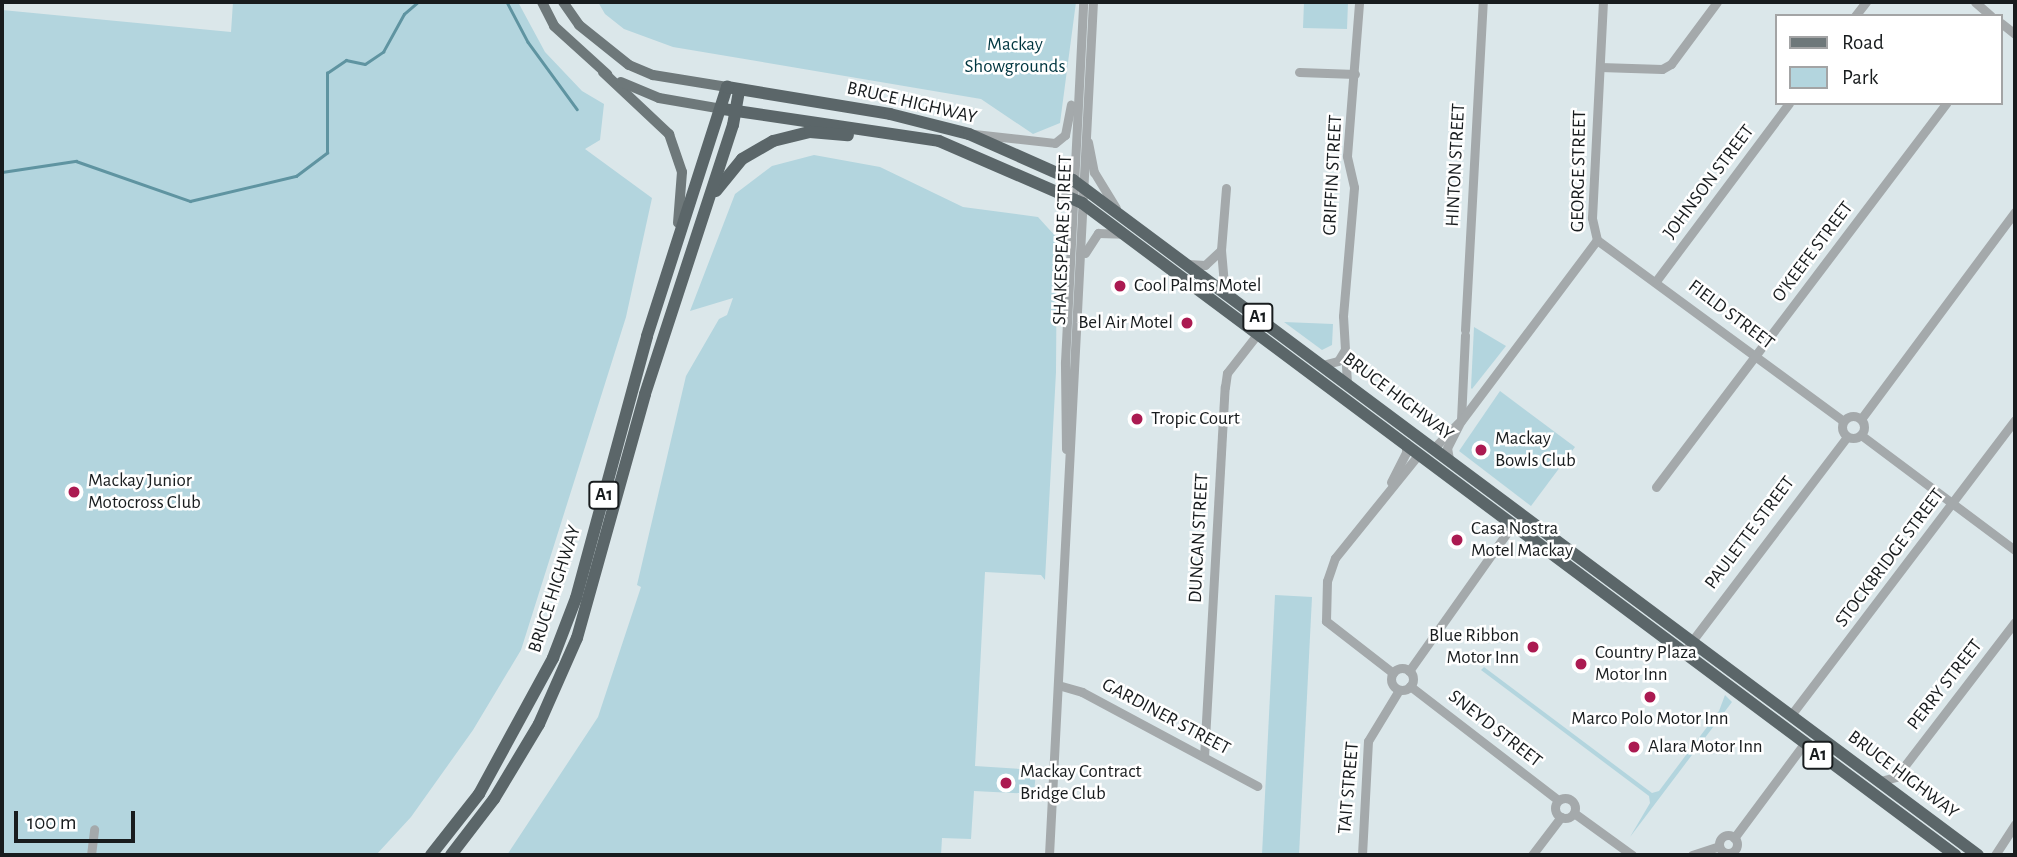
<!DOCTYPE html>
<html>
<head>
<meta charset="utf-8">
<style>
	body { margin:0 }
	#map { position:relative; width:2017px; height:857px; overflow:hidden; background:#dbe7ea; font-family:"Alegreya Sans",sans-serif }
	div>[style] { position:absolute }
	.green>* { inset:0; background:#b3d5de }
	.stream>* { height:2.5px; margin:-1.25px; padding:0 1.25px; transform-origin:1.25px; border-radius:1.25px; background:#5f94a1 }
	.minor>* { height:9px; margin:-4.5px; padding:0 4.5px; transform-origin:4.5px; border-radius:4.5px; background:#a4a9ab }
	.minor>.ring { margin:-4.5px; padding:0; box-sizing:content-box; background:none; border:9px solid #a4a9ab; border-radius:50% }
	.major>* { height:10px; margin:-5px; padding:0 5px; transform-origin:5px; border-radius:5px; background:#6e787a }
	.highway>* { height:12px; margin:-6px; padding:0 6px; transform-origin:6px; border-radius:6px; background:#5b6669 }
	.dots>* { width:19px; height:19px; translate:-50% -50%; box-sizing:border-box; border:4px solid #fff; border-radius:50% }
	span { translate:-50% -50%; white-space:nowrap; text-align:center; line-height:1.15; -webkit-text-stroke:5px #fff; paint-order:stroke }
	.shield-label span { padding:2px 5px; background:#fff; border:2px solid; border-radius:5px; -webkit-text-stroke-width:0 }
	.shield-label { font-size:18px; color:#181c1e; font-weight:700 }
	.park-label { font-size:19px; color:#003640 }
	.street-label { font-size:19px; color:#181c1e }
	.poi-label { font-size:19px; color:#181c1e }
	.left { translate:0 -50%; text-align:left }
	.right { translate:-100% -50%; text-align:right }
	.frame { position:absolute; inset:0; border:4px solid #181c1e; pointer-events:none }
	.legend { position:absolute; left:1775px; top:14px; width:228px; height:91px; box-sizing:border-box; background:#fff; border:2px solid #a3a4a5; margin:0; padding:9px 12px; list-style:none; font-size:21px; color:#181c1e }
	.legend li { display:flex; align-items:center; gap:14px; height:35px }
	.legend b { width:35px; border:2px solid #a3a4a5 }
	.scale { position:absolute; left:14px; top:811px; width:121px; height:32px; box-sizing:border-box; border:4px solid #181c1e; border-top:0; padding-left:9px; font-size:21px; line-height:24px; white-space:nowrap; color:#181c1e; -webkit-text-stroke:5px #fff; paint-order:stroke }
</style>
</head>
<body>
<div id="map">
	<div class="green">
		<i style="clip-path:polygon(233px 2px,518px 2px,545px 52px,582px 91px,604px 104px,600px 140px,585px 149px,652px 198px,626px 317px,521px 650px,473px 730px,411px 817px,376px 855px,2px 855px,2px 10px,231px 32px)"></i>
		<i style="clip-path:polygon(598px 2px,1076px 2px,1060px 123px,1033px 134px,981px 99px,673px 47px,624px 29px,605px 14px)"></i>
		<i style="clip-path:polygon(1304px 2px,1348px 2px,1347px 29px,1303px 28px)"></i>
		<i style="clip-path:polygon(814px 155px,880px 167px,963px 207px,1038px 217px,1057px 238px,1056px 372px,1045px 580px,1041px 575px,985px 572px,975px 766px,1036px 770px,1034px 794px,974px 791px,971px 839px,942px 838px,941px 855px,507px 855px,598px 717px,641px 587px,637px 585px,686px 376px,719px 319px,727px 315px,733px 298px,690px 311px,735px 194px,772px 166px)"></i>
		<i style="clip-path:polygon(1284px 322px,1333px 324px,1332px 345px,1322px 350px)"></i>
		<i style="clip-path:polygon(1474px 327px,1506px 346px,1472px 389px,1471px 388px)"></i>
		<i style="clip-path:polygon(1500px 391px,1575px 447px,1531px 506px,1459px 451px)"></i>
		<i style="clip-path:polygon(1275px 595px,1312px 597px,1299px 855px,1262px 855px)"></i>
		<i style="clip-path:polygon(1484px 667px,1652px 793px,1659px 791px,1719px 711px,1725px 695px,1732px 702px,1630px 837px,1650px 803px,1649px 796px,1481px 670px)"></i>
	</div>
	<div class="stream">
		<i style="left:507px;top:2px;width:45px;rotate:62.3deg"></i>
		<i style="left:528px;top:42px;width:83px;rotate:53.8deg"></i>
		<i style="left:2px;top:172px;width:75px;rotate:-8.5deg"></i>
		<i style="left:76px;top:161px;width:121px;rotate:19.3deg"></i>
		<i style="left:190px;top:201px;width:109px;rotate:-13.3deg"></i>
		<i style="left:296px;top:176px;width:39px;rotate:-37deg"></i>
		<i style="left:327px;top:153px;width:80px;rotate:-90deg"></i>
		<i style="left:327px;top:73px;width:23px;rotate:-34deg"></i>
		<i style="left:346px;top:60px;width:19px;rotate:12deg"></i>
		<i style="left:365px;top:64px;width:22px;rotate:-34deg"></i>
		<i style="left:383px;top:52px;width:43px;rotate:-61.1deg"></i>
		<i style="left:404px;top:14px;width:18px;rotate:-41deg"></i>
	</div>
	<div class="minor">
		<i style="left:1975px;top:2px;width:21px;rotate:41deg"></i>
		<i style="left:1855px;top:16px;width:18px;rotate:-52deg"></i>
		<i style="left:2001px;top:23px;width:18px;rotate:38deg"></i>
		<i style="left:1600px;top:67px;width:62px;rotate:1.8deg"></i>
		<i style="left:1662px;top:69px;width:10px;rotate:-29deg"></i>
		<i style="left:1671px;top:64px;width:77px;rotate:-53.4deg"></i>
		<i style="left:1299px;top:72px;width:56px;rotate:2deg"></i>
		<i style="left:974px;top:134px;width:81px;rotate:6.3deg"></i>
		<i style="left:1055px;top:143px;width:13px;rotate:-39deg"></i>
		<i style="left:1065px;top:135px;width:31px;rotate:-79deg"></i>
		<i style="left:1088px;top:142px;width:31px;rotate:79deg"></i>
		<i style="left:1094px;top:172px;width:42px;rotate:58.6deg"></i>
		<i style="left:1226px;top:188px;width:62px;rotate:94.6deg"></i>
		<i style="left:1221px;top:250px;width:33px;rotate:85deg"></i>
		<i style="left:1224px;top:283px;width:13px;rotate:61deg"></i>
		<i style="left:1597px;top:240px;width:305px;rotate:36.3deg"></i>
		<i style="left:1085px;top:253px;width:24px;rotate:-57deg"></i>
		<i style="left:1098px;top:233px;width:25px;rotate:2deg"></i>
		<i style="left:1188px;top:264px;width:17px;rotate:3deg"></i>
		<i style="left:1205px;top:265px;width:22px;rotate:-43deg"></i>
		<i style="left:1656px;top:281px;width:222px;rotate:-53.2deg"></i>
		<i style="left:1465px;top:330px;width:328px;rotate:-86.9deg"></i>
		<i style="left:1322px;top:365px;width:16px;rotate:-14deg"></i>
		<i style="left:1338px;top:361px;width:12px;rotate:-59deg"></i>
		<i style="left:1347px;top:383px;width:67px;rotate:-93.4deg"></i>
		<i style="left:1343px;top:316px;width:129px;rotate:-85.1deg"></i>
		<i style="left:1354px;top:187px;width:32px;rotate:-103deg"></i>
		<i style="left:1347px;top:156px;width:154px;rotate:-85.5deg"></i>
		<i class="ring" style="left:1842px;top:416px;width:13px;height:13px"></i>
		<i style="left:1861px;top:419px;width:258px;rotate:-53.4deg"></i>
		<i style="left:1461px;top:420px;width:85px;rotate:-87.3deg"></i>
		<i style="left:1861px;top:435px;width:192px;rotate:36.8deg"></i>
		<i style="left:1434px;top:448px;width:36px;rotate:-46deg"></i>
		<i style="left:1066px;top:449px;width:87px;rotate:-90.7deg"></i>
		<i style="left:1065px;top:362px;width:360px;rotate:-87.1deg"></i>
		<i style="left:1449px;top:459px;width:11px;rotate:-100deg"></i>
		<i style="left:1447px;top:448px;width:30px;rotate:-63deg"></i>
		<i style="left:1461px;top:421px;width:226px;rotate:-53.1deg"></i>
		<i style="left:1597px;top:240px;width:23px;rotate:-103deg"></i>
		<i style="left:1592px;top:218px;width:216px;rotate:-87.1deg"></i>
		<i style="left:1391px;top:482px;width:33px;rotate:-63deg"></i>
		<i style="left:1406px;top:453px;width:10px;rotate:-90deg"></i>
		<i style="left:1656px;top:487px;width:481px;rotate:-52.9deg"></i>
		<i style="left:1689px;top:645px;width:261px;rotate:-52.8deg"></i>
		<i class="ring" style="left:1391px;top:668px;width:13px;height:13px"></i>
		<i style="left:1409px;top:671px;width:180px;rotate:-54.7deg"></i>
		<i style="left:1393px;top:673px;width:85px;rotate:-142.2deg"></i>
		<i style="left:1326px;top:621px;width:40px;rotate:-88.6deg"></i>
		<i style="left:1327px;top:581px;width:24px;rotate:-71deg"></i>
		<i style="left:1335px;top:558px;width:134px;rotate:-51.1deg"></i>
		<i style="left:1058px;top:685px;width:25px;rotate:16deg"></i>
		<i style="left:1082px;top:692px;width:199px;rotate:28.2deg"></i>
		<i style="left:1410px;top:686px;width:187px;rotate:37.6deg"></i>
		<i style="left:1791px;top:715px;width:370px;rotate:-52.8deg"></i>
		<i style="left:1204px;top:757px;width:371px;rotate:-86.8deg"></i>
		<i style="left:1225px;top:387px;width:14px;rotate:-82deg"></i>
		<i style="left:1227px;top:373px;width:52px;rotate:-52deg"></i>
		<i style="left:1880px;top:781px;width:16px;rotate:-14deg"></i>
		<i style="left:1896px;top:777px;width:195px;rotate:-52.5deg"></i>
		<i class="ring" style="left:1555px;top:798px;width:11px;height:11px"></i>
		<i style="left:1574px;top:813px;width:72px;rotate:35.9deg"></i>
		<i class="ring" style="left:1719px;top:835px;width:9px;height:9px"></i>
		<i style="left:1734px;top:838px;width:116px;rotate:-53.4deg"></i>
		<i style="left:91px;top:855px;width:26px;rotate:-83deg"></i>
		<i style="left:1049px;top:855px;width:854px;rotate:-87.05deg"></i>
		<i style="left:1362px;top:855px;width:114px;rotate:-87deg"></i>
		<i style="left:1368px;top:741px;width:60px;rotate:-58.7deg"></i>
		<i style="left:1532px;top:855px;width:48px;rotate:-52.7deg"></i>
		<i style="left:1692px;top:855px;width:28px;rotate:-18deg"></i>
		<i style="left:1995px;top:855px;width:37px;rotate:-57deg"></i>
	</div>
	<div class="major">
		<i style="left:542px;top:2px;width:27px;rotate:63deg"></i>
		<i style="left:554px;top:26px;width:72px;rotate:42.2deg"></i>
		<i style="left:563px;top:2px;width:28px;rotate:55deg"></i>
		<i style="left:579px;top:25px;width:64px;rotate:38.7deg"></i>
		<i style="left:629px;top:65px;width:26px;rotate:23deg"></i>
		<i style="left:653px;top:75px;width:75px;rotate:9.2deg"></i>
		<i style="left:603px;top:72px;width:91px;rotate:43.2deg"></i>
		<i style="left:669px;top:134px;width:40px;rotate:71.1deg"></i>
		<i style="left:682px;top:172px;width:51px;rotate:94.5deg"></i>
		<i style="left:621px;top:82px;width:41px;rotate:22.8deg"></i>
		<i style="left:659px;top:98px;width:65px;rotate:9.8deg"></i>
	</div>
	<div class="highway">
		<i style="left:723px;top:109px;width:218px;rotate:8.4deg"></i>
		<i style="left:939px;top:141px;width:156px;rotate:23.4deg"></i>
		<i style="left:1082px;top:203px;width:1090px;rotate:36.75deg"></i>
		<i style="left:716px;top:191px;width:41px;rotate:-50.9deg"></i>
		<i style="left:742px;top:159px;width:36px;rotate:-30deg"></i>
		<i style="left:773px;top:141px;width:38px;rotate:-14deg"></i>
		<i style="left:810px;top:132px;width:38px;rotate:5deg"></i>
		<i style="left:431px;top:855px;width:78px;rotate:-51.8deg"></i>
		<i style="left:479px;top:794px;width:155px;rotate:-61.4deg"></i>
		<i style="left:553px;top:658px;width:64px;rotate:-69deg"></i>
		<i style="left:576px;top:598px;width:271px;rotate:-74.8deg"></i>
		<i style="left:647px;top:336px;width:262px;rotate:-72.2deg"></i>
		<i style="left:727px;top:87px;width:165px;rotate:9.4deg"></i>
		<i style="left:890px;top:114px;width:81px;rotate:14.2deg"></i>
		<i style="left:969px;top:134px;width:114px;rotate:23.9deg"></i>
		<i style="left:1073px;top:180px;width:1129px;rotate:36.72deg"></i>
		<i style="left:451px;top:855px;width:71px;rotate:-52.5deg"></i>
		<i style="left:494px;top:799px;width:87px;rotate:-59deg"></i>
		<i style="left:539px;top:724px;width:94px;rotate:-66.2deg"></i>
		<i style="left:577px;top:638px;width:253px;rotate:-74.4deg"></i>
		<i style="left:645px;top:394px;width:283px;rotate:-71.9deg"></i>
		<i style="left:733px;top:125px;width:36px;rotate:-80deg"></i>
	</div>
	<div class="dots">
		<i style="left:1120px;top:286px;background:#ab1a51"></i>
		<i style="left:1187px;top:323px;background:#ab1a51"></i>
		<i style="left:1137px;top:419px;background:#ab1a51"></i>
		<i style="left:1481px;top:450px;background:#ab1a51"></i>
		<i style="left:74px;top:492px;background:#ab1a51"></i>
		<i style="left:1457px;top:540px;background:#ab1a51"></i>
		<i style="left:1533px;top:647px;background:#ab1a51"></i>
		<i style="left:1581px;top:664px;background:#ab1a51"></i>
		<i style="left:1650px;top:697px;background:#ab1a51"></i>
		<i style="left:1634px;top:747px;background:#ab1a51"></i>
		<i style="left:1006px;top:783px;background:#ab1a51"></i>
	</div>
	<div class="shield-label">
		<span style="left:1258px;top:317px">A1</span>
		<span style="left:604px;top:495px">A1</span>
		<span style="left:1818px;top:755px">A1</span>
	</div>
	<div class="park-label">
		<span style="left:1015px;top:56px">Mackay<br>Showgrounds</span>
	</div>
	<div class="street-label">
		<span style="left:912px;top:103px;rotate:13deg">BRUCE HIGHWAY</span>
		<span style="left:1456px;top:165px;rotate:-87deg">HINTON STREET</span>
		<span style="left:1579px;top:171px;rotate:-89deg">GEORGE STREET</span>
		<span style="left:1333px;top:175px;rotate:-87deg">GRIFFIN STREET</span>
		<span style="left:1709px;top:182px;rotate:-53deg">JOHNSON STREET</span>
		<span style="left:1063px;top:240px;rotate:-88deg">SHAKESPEARE STREET</span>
		<span style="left:1813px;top:252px;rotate:-53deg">O'KEEFE STREET</span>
		<span style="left:1731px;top:315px;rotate:37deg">FIELD STREET</span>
		<span style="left:1398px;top:397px;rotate:37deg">BRUCE HIGHWAY</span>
		<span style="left:1750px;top:533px;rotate:-53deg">PAULETTE STREET</span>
		<span style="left:1199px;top:538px;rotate:-87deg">DUNCAN STREET</span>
		<span style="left:1890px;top:558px;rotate:-53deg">STOCKBRIDGE STREET</span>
		<span style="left:555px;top:589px;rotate:-72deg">BRUCE HIGHWAY</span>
		<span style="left:1945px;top:685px;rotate:-52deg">PERRY STREET</span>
		<span style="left:1166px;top:717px;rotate:28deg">GARDINER STREET</span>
		<span style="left:1495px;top:729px;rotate:38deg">SNEYD STREET</span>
		<span style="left:1903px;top:775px;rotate:37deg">BRUCE HIGHWAY</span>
		<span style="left:1349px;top:788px;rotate:-85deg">TAIT STREET</span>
	</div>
	<div class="poi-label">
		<span class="left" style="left:1134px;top:286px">Cool Palms Motel</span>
		<span class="right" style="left:1173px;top:323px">Bel Air Motel</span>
		<span class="left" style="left:1151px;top:419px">Tropic Court</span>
		<span class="left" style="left:1495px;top:450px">Mackay<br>Bowls Club</span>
		<span class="left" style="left:88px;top:492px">Mackay Junior<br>Motocross Club</span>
		<span class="left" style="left:1471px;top:540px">Casa Nostra<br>Motel Mackay</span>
		<span class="right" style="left:1519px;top:647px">Blue Ribbon<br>Motor Inn</span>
		<span class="left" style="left:1595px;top:664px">Country Plaza<br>Motor Inn</span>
		<span style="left:1650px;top:719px">Marco Polo Motor Inn</span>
		<span class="left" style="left:1648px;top:747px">Alara Motor Inn</span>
		<span class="left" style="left:1020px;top:783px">Mackay Contract<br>Bridge Club</span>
	</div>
	<div class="frame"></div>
	<ul class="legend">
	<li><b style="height:9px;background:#6e787a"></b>Road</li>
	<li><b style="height:19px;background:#b3d5de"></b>Park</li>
	</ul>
	<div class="scale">100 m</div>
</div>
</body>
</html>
